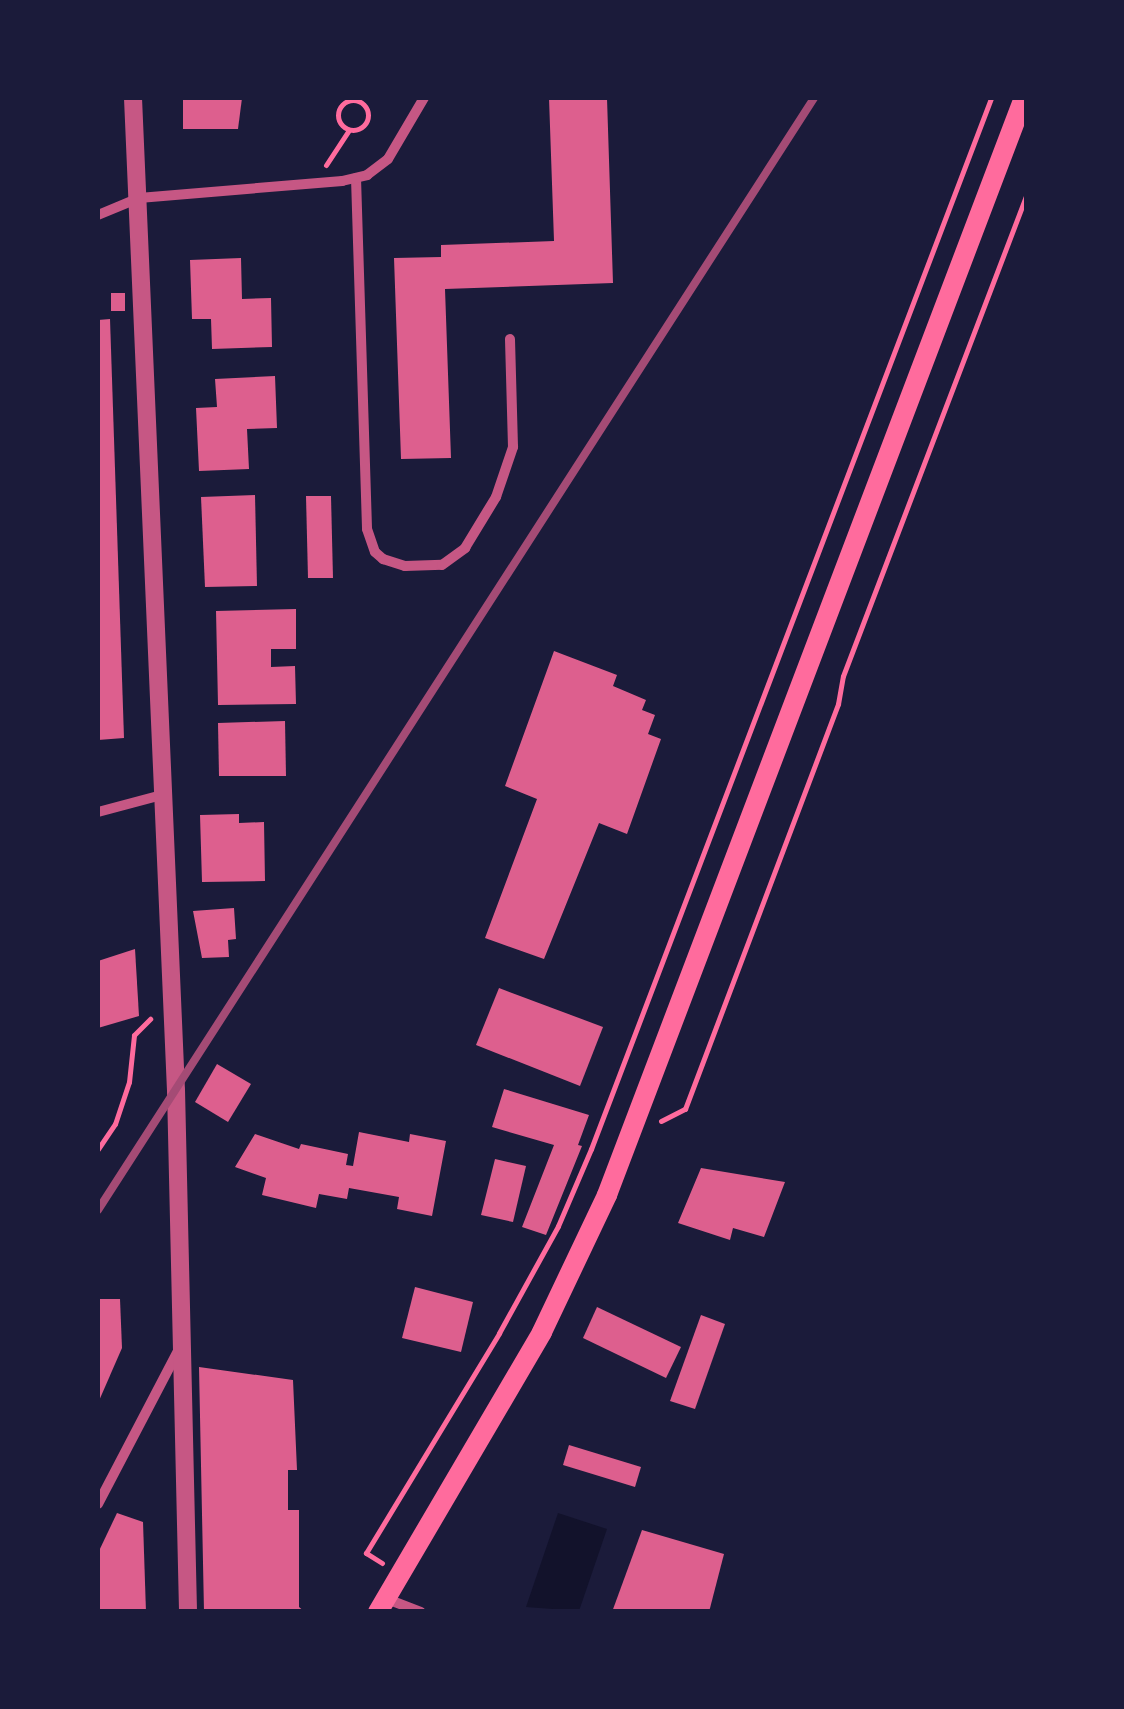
<!DOCTYPE html>
<html>
<head>
<meta charset="utf-8">
<style>
	body { margin:0 }
	#map { position:relative; width:1124px; height:1709px; overflow:hidden; background:#1b1b3a; font-family:Jost,sans-serif }
	div>[style] { position:absolute }
	.water>* { inset:0; background:#12122b }
	.building>* { inset:0; background:#dd5f8e }
	.path>* { height:5px; margin:-2.5px; padding:0 2.5px; transform-origin:2.5px; border-radius:2.5px; background:#ff6b9d }
	.path>.ring { margin:-2.5px; padding:0; box-sizing:content-box; background:none; border:5px solid #ff6b9d; border-radius:50% }
	.minor>* { height:10px; margin:-5px; padding:0 5px; transform-origin:5px; border-radius:5px; background:#c65784 }
	.tertiary>* { height:18px; margin:-9px; padding:0 9px; transform-origin:9px; border-radius:9px; background:#c65784 }
	.secondary>* { height:20px; margin:-10px; padding:0 10px; transform-origin:10px; border-radius:10px; background:#ff6b9d }
	.rail>* { height:8px; margin:-4px; padding:0 4px; transform-origin:4px; border-radius:4px; background:#a44b75 }
	span { translate:-50% -50%; white-space:nowrap; text-align:center; line-height:1.15; -webkit-text-stroke:8px #1b1b3a; paint-order:stroke }
	.frame { position:absolute; inset:0; border:100px solid #1b1b3a; pointer-events:none }
</style>
</head>
<body>
<div id="map">
	<div class="water">
		<i style="clip-path:polygon(558px 1513px,607px 1529px,579px 1611px,526px 1607px)"></i>
	</div>
	<div class="building">
		<i style="clip-path:polygon(183px 98px,242px 98px,238px 129px,183px 129px)"></i>
		<i style="clip-path:polygon(549px 98px,607px 98px,613px 283px,445px 289px,451px 458px,401px 459px,394px 258px,441px 257px,441px 245px,554px 241px)"></i>
		<i style="clip-path:polygon(241px 258px,242px 299px,271px 298px,272px 347px,212px 349px,211px 319px,192px 319px,190px 260px)"></i>
		<i style="clip-path:polygon(111px 293px,125px 293px,125px 311px,111px 311px)"></i>
		<i style="clip-path:polygon(110px 319px,124px 738px,98px 740px,98px 320px)"></i>
		<i style="clip-path:polygon(275px 376px,277px 428px,247px 429px,249px 469px,199px 471px,196px 408px,217px 407px,215px 379px)"></i>
		<i style="clip-path:polygon(255px 495px,257px 586px,205px 587px,201px 497px)"></i>
		<i style="clip-path:polygon(306px 496px,331px 496px,333px 578px,308px 578px)"></i>
		<i style="clip-path:polygon(296px 609px,296px 649px,271px 649px,271px 667px,295px 666px,296px 704px,218px 705px,216px 611px)"></i>
		<i style="clip-path:polygon(554px 651px,617px 675px,613px 686px,646px 700px,642px 710px,655px 715px,648px 734px,661px 739px,627px 834px,599px 823px,544px 959px,485px 938px,537px 799px,505px 786px)"></i>
		<i style="clip-path:polygon(285px 721px,286px 776px,219px 776px,218px 723px)"></i>
		<i style="clip-path:polygon(239px 814px,239px 823px,264px 822px,265px 881px,202px 882px,200px 815px)"></i>
		<i style="clip-path:polygon(234px 908px,236px 939px,228px 940px,229px 957px,202px 958px,193px 911px)"></i>
		<i style="clip-path:polygon(135px 949px,139px 1016px,98px 1028px,98px 961px)"></i>
		<i style="clip-path:polygon(499px 988px,603px 1027px,580px 1086px,476px 1045px)"></i>
		<i style="clip-path:polygon(217px 1064px,251px 1084px,228px 1122px,195px 1102px)"></i>
		<i style="clip-path:polygon(504px 1089px,589px 1115px,578px 1145px,582px 1146px,546px 1235px,522px 1227px,554px 1145px,492px 1127px)"></i>
		<i style="clip-path:polygon(359px 1132px,409px 1142px,410px 1134px,446px 1141px,432px 1216px,397px 1209px,399px 1197px,349px 1188px,347px 1199px,319px 1194px,316px 1208px,262px 1195px,266px 1178px,235px 1167px,255px 1134px,299px 1149px,301px 1144px,348px 1154px,346px 1165px,353px 1166px)"></i>
		<i style="clip-path:polygon(495px 1159px,526px 1166px,513px 1222px,481px 1215px)"></i>
		<i style="clip-path:polygon(701px 1168px,785px 1182px,764px 1237px,733px 1228px,730px 1240px,678px 1223px)"></i>
		<i style="clip-path:polygon(415px 1287px,473px 1302px,461px 1352px,402px 1338px)"></i>
		<i style="clip-path:polygon(98px 1299px,120px 1299px,122px 1348px,98px 1403px)"></i>
		<i style="clip-path:polygon(597px 1307px,681px 1347px,666px 1378px,583px 1338px)"></i>
		<i style="clip-path:polygon(701px 1315px,725px 1324px,695px 1409px,670px 1401px)"></i>
		<i style="clip-path:polygon(199px 1367px,293px 1380px,297px 1470px,288px 1470px,288px 1510px,299px 1510px,299px 1607px,305px 1612px,204px 1612px)"></i>
		<i style="clip-path:polygon(569px 1445px,641px 1467px,635px 1487px,563px 1465px)"></i>
		<i style="clip-path:polygon(117px 1513px,143px 1522px,146px 1612px,98px 1612px,98px 1553px)"></i>
		<i style="clip-path:polygon(642px 1530px,724px 1554px,709px 1612px,612px 1612px)"></i>
	</div>
	<div class="path">
		<i class="ring" style="left:338px;top:100px;width:25px;height:25px"></i>
		<i style="left:326px;top:165px;width:42px;rotate:-56.7deg"></i>
		<i style="left:661px;top:1121px;width:27px;rotate:-27deg"></i>
		<i style="left:685px;top:1109px;width:433px;rotate:-69.3deg"></i>
		<i style="left:838px;top:704px;width:28px;rotate:-80deg"></i>
		<i style="left:843px;top:676px;width:514px;rotate:-69.13deg"></i>
		<i style="left:98px;top:1149px;width:30px;rotate:-56deg"></i>
		<i style="left:115px;top:1124px;width:44px;rotate:-71.6deg"></i>
		<i style="left:129px;top:1082px;width:47px;rotate:-83.9deg"></i>
		<i style="left:134px;top:1035px;width:23px;rotate:-45deg"></i>
		<i style="left:382px;top:1563px;width:19px;rotate:-148deg"></i>
		<i style="left:366px;top:1553px;width:257px;rotate:-58.8deg"></i>
		<i style="left:499px;top:1333px;width:122px;rotate:-61.1deg"></i>
		<i style="left:558px;top:1226px;width:84px;rotate:-66.8deg"></i>
		<i style="left:591px;top:1149px;width:1125px;rotate:-69.16deg"></i>
	</div>
	<div class="minor">
		<i style="left:356px;top:178px;width:351px;rotate:88.2deg"></i>
		<i style="left:367px;top:529px;width:24px;rotate:71deg"></i>
		<i style="left:375px;top:552px;width:11px;rotate:41deg"></i>
		<i style="left:383px;top:559px;width:23px;rotate:18deg"></i>
		<i style="left:405px;top:566px;width:37px;rotate:-2deg"></i>
		<i style="left:442px;top:565px;width:29px;rotate:-36deg"></i>
		<i style="left:465px;top:548px;width:60px;rotate:-58.7deg"></i>
		<i style="left:496px;top:497px;width:53px;rotate:-71.2deg"></i>
		<i style="left:513px;top:447px;width:108px;rotate:-91.6deg"></i>
		<i style="left:98px;top:215px;width:44px;rotate:-22.5deg"></i>
		<i style="left:139px;top:198px;width:204px;rotate:-4.8deg"></i>
		<i style="left:342px;top:181px;width:26px;rotate:-13deg"></i>
		<i style="left:367px;top:175px;width:26px;rotate:-37deg"></i>
		<i style="left:388px;top:159px;width:71px;rotate:-59.5deg"></i>
		<i style="left:98px;top:812px;width:66px;rotate:-14.9deg"></i>
		<i style="left:98px;top:1504px;width:175px;rotate:-62.4deg"></i>
		<i style="left:387px;top:1599px;width:36px;rotate:21deg"></i>
	</div>
	<div class="tertiary">
		<i style="left:133px;top:98px;width:993px;rotate:87.52deg"></i>
		<i style="left:176px;top:1090px;width:522px;rotate:88.68deg"></i>
	</div>
	<div class="secondary">
		<i style="left:378px;top:1612px;width:324px;rotate:-59.6deg"></i>
		<i style="left:542px;top:1332px;width:152px;rotate:-64.6deg"></i>
		<i style="left:607px;top:1195px;width:1174px;rotate:-69.19deg"></i>
	</div>
	<div class="rail">
		<i style="left:98px;top:1210px;width:1323px;rotate:-57.22deg"></i>
	</div>
	<div class="frame"></div>
</div>
</body>
</html>
